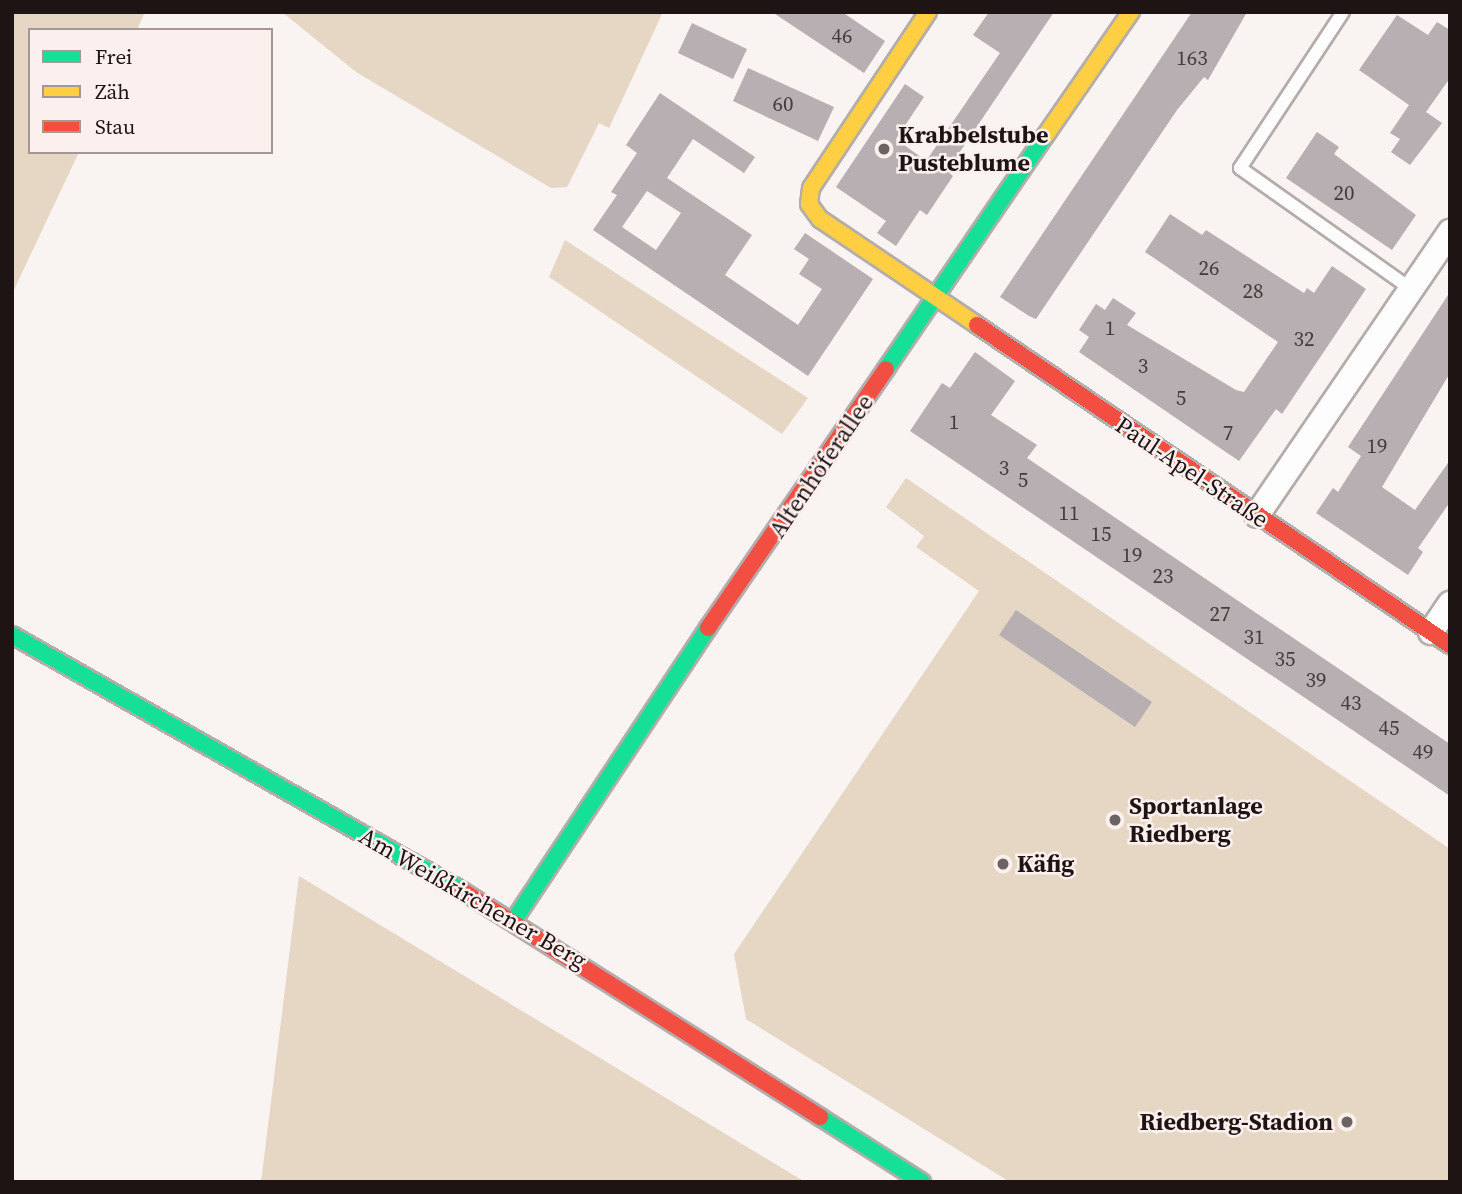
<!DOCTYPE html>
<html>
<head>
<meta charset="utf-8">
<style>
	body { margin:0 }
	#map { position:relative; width:1462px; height:1194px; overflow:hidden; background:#f9f3f2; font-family:"Source Serif 4",serif }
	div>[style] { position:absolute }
	.green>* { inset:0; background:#e5d7c3 }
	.building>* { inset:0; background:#b7afb1 }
	.roads { filter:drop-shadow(2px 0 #b4acab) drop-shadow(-2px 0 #b4acab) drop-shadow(0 2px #b4acab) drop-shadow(0 -2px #b4acab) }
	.lane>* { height:12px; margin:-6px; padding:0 6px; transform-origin:6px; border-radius:6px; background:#fefdfd }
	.street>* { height:24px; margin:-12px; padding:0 12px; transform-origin:12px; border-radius:12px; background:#fefdfd }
	.fast>* { height:16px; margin:-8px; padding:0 8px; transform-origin:8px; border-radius:8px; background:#16e098 }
	.slow>* { height:16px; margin:-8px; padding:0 8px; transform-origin:8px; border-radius:8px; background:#ffcf43 }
	.jam>* { height:16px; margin:-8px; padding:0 8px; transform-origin:8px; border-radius:8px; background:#f24e42 }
	.dots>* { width:19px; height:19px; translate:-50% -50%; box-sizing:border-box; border:4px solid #fcf0ef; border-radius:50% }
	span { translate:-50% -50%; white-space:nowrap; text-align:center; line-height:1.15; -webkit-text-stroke:5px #fcf0ef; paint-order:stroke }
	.number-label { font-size:21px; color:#443b3b }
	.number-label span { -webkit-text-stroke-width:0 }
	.poi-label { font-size:24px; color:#1e1414; font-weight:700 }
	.left { translate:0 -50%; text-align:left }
	.right { translate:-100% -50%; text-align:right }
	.street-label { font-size:24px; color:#1e1414 }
	.frame { position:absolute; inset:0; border:14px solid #1e1414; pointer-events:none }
	.legend { position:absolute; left:28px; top:28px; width:245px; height:126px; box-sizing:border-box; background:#fcf0ef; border:2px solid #a39897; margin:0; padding:9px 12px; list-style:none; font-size:21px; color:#1e1414 }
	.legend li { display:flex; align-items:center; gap:14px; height:35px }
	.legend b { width:35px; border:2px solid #a39897 }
</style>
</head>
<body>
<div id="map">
	<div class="green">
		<i style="clip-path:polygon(12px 12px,145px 12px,137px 30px,30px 30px,30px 152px,79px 152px,12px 294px)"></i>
		<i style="clip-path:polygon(282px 12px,663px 12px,609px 128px,599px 123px,567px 187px,551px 188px,356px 72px)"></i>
		<i style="clip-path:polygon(565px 240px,808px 398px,782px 434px,549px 277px)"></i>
		<i style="clip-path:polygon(906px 478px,1450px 849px,1450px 1182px,1010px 1182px,746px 1019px,734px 954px,979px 591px,916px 547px,924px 536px,886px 507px)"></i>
		<i style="clip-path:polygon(299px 876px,805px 1182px,261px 1182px)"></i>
	</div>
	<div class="building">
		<i style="clip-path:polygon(772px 12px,842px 12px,885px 41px,864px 73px)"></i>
		<i style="clip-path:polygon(989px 12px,1054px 12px,947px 171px,953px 176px,927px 215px,920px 210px,896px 246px,877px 233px,886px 221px,836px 187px,905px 84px,924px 97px,896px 139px,926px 161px,1000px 53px,973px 35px)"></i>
		<i style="clip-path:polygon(1192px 12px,1247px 12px,1208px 80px,1204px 77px,1177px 110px,1036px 319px,1029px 316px,1000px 297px)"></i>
		<i style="clip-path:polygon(1397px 15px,1428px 35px,1437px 22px,1450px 30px,1450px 78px,1426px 112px,1442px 123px,1410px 165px,1391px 152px,1400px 139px,1390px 133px,1409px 105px,1359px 70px)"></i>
		<i style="clip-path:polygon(692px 23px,747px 49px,733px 79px,678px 53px)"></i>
		<i style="clip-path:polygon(748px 68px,834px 107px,818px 141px,733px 101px)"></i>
		<i style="clip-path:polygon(evenodd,660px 93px,755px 157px,744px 173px,693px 139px,667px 178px,752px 235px,725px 275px,798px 325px,822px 289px,799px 274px,809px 259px,794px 249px,805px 233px,873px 279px,808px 376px,593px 230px,617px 195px,611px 192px,637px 153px,626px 145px,660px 93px,647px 191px,681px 213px,656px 250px,622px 227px,647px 191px)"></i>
		<i style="clip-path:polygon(1317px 132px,1339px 147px,1334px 154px,1416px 215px,1392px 250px,1286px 178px)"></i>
		<i style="clip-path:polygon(1170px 214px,1202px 235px,1206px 230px,1304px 293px,1307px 288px,1314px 293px,1332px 266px,1366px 289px,1282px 414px,1276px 409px,1239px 461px,1079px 352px,1089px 337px,1079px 330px,1096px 304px,1105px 310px,1113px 298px,1136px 313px,1127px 325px,1236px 390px,1244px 392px,1278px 342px,1145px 252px)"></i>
		<i style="clip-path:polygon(1450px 292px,1450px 373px,1382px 487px,1415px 510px,1450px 460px,1450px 502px,1418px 548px,1423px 552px,1408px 575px,1316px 513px,1333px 488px,1338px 492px,1361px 456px,1348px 447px)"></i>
		<i style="clip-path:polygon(975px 352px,1015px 381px,991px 415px,1037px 445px,1027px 458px,1450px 744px,1450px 796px,910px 431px,942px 383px,950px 388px)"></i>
		<i style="clip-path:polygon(1016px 610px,1152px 702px,1135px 727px,999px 635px)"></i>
	</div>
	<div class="roads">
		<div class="lane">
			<i style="left:1343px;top:12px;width:187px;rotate:123.4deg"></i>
			<i style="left:1240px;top:168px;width:211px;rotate:35.3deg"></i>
		</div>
		<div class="street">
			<i style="left:1257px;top:515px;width:343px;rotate:-55.7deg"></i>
			<i style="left:1431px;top:632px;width:34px;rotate:-56deg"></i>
		</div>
		<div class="fast">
			<i style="left:886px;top:369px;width:282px;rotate:-55.7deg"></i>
			<i style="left:12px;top:635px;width:516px;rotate:29.59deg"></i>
			<i style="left:514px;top:920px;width:351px;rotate:-56.4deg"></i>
			<i style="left:820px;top:1117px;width:121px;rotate:32.5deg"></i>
		</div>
		<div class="slow">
			<i style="left:928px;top:12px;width:211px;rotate:123.6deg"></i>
			<i style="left:811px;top:188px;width:16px;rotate:97deg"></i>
			<i style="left:809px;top:204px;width:19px;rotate:54deg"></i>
			<i style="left:820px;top:219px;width:189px;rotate:34deg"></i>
			<i style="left:1045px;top:136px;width:151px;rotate:-55.3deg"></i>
		</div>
		<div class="jam">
			<i style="left:977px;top:325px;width:571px;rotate:34.08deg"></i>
			<i style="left:708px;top:628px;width:314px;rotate:-55.5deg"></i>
			<i style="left:461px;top:890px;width:425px;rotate:32.3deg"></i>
		</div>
	</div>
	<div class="dots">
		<i style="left:884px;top:149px;background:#6b6262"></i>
		<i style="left:1115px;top:820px;background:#6b6262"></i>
		<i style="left:1003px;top:864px;background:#6b6262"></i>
		<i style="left:1347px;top:1122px;background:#6b6262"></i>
	</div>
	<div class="number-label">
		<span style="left:842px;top:36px">46</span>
		<span style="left:1192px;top:58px">163</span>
		<span style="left:783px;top:104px">60</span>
		<span style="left:1344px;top:193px">20</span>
		<span style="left:1209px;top:268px">26</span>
		<span style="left:1253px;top:291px">28</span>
		<span style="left:1110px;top:328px">1</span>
		<span style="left:1304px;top:339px">32</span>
		<span style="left:1143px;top:366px">3</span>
		<span style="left:1181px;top:398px">5</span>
		<span style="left:954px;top:422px">1</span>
		<span style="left:1228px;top:433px">7</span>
		<span style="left:1377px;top:446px">19</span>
		<span style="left:1004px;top:468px">3</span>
		<span style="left:1023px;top:480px">5</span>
		<span style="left:1069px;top:513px">11</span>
		<span style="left:1101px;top:534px">15</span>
		<span style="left:1132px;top:555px">19</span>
		<span style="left:1163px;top:576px">23</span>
		<span style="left:1220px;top:614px">27</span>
		<span style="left:1254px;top:637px">31</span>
		<span style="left:1285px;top:659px">35</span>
		<span style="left:1316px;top:680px">39</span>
		<span style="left:1351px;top:703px">43</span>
		<span style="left:1389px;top:728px">45</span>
		<span style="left:1423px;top:752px">49</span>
	</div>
	<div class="poi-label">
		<span class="left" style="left:898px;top:149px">Krabbelstube<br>Pusteblume</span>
		<span class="left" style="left:1129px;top:820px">Sportanlage<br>Riedberg</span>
		<span class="left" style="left:1017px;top:864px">Käfig</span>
		<span class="right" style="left:1333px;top:1122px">Riedberg-Stadion</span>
	</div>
	<div class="street-label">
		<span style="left:821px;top:466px;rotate:-56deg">Altenhöferallee</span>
		<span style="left:1192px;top:472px;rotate:34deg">Paul-Apel-Straße</span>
		<span style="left:473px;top:898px;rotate:30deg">Am Weißkirchener Berg</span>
	</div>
	<div class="frame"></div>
	<ul class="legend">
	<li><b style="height:9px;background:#16e098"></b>Frei</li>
	<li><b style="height:9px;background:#ffcf43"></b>Zäh</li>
	<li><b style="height:9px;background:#f24e42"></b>Stau</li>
	</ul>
</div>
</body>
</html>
